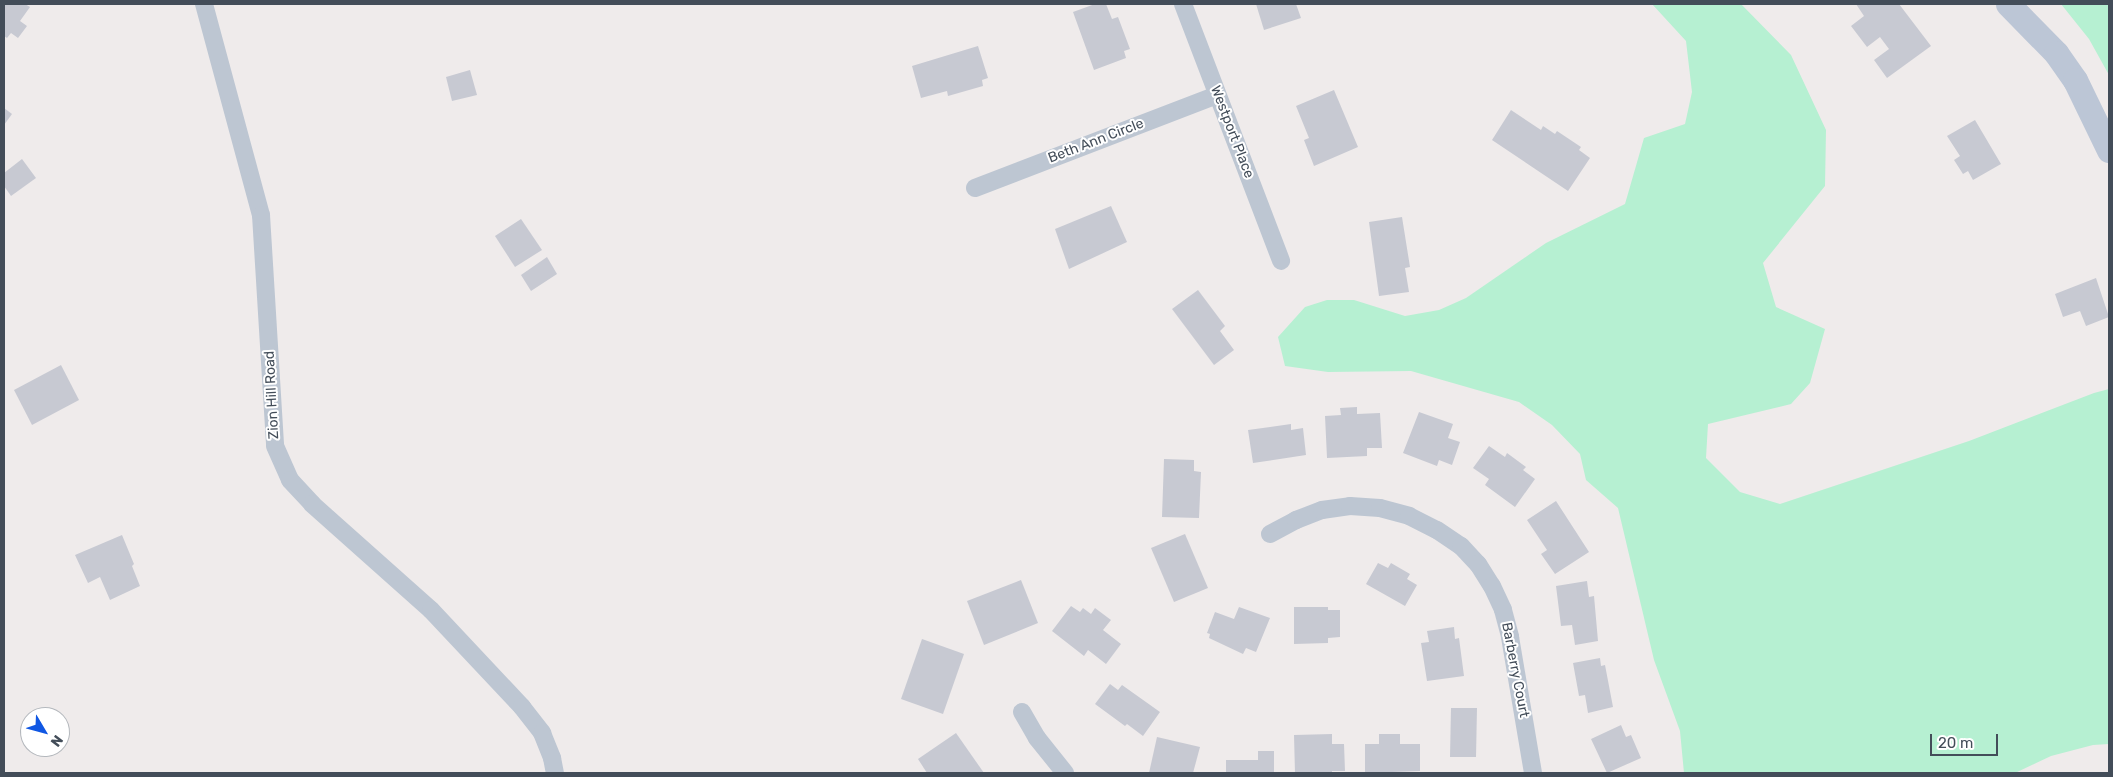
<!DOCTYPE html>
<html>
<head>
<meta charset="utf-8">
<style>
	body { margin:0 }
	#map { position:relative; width:2113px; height:777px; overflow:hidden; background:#efebeb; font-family:Rubik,sans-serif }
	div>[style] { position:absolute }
	.green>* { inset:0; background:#b6f0d2 }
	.building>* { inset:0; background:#c7c9d2 }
	.minor>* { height:18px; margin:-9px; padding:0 9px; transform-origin:9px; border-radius:9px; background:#bdc6d2 }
	.secondary>* { height:25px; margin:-12.5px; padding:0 12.5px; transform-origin:12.5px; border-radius:12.5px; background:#bcc6d6 }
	span { translate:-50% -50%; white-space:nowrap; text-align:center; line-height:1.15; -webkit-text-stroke:4px #fff; paint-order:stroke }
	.street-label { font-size:14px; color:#434d59 }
	.frame { position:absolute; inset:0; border:5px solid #434d59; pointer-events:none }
	.north { position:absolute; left:20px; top:707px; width:50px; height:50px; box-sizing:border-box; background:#fff; border:1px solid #b4b8bd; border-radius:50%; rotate:127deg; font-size:14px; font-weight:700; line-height:20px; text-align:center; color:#434d59 }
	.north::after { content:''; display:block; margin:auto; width:18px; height:22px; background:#1057e3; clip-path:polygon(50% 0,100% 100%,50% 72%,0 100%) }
	.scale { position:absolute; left:1930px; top:734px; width:68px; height:22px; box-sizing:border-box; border:2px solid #434d59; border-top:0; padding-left:6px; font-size:15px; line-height:18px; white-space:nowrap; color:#434d59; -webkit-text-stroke:4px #fff; paint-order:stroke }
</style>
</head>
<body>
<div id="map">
	<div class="green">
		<i style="clip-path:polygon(1652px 4px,1741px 4px,1791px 55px,1826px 130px,1825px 186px,1763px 263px,1776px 307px,1825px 329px,1810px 383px,1791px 404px,1708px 424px,1706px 458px,1740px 492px,1780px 504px,1969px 441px,2094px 393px,2109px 389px,2109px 744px,2093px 745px,2051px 756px,2015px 773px,1684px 773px,1680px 731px,1654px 660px,1618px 508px,1586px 480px,1580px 454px,1552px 425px,1519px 402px,1411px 371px,1328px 372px,1285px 366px,1278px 337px,1305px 307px,1327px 300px,1354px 300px,1405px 316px,1439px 310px,1466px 298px,1546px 243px,1625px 204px,1644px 138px,1685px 124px,1692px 92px,1686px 41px)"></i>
		<i style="clip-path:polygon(2061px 4px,2109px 4px,2109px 75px,2089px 39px)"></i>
	</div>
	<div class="building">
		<i style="clip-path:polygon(4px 4px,25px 4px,30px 7px,20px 21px,27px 26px,18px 38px,11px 33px,7px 38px,4px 36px)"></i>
		<i style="clip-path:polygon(1095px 4px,1106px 4px,1112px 19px,1118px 17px,1130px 49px,1124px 51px,1126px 58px,1094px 70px,1073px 12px)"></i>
		<i style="clip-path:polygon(1256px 4px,1296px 4px,1301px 18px,1264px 30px)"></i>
		<i style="clip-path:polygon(1856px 4px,1899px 4px,1931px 46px,1887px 78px,1874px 60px,1889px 49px,1880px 37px,1867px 47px,1851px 26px,1864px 16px)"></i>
		<i style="clip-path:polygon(978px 46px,988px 78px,982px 80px,983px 86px,948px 96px,947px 91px,921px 98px,912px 66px)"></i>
		<i style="clip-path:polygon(470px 70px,477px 95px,452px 101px,446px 77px)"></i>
		<i style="clip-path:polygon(1334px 90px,1358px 147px,1314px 166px,1304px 140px,1309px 138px,1296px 106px)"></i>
		<i style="clip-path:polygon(4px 108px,12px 114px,4px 125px)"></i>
		<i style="clip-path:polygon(1511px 110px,1541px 130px,1543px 126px,1555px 134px,1557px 131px,1581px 147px,1579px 150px,1590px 158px,1568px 191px,1492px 140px)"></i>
		<i style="clip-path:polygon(1975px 120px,2001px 164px,1973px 180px,1968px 171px,1963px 174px,1954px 160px,1960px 156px,1947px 136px)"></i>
		<i style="clip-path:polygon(22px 159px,36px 178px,11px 196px,4px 186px,4px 173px)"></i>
		<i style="clip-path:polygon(1111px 206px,1127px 242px,1069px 269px,1055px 229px)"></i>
		<i style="clip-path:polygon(1402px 217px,1410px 267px,1405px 268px,1409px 292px,1379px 296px,1369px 222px)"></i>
		<i style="clip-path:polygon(521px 219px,542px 250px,515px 267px,495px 236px)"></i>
		<i style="clip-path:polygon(547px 257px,557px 274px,531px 291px,521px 275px)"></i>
		<i style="clip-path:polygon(2096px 278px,2109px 317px,2086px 326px,2080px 311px,2063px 317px,2055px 294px)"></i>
		<i style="clip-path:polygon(1198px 290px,1225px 326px,1220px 331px,1234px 350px,1214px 365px,1172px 309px)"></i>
		<i style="clip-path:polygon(61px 365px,79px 400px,32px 425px,14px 390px)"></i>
		<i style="clip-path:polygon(1357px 407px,1357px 414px,1380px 413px,1382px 448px,1367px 448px,1367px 456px,1327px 458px,1325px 416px,1341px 415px,1340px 408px)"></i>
		<i style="clip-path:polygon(1419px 412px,1453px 424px,1448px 438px,1460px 442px,1452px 465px,1439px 460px,1437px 466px,1403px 453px)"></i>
		<i style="clip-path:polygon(1291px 424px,1291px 430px,1303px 428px,1306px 455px,1253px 463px,1248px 430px)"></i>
		<i style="clip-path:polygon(1489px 446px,1505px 457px,1507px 453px,1526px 467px,1523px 470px,1535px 479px,1515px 507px,1485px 485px,1489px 479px,1473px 468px)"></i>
		<i style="clip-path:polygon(1164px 459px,1194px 460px,1194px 471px,1201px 472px,1199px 518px,1162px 517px)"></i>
		<i style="clip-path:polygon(1556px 501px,1589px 552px,1555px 574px,1541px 554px,1547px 550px,1527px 520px)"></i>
		<i style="clip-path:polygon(1185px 534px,1208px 588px,1174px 602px,1151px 548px)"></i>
		<i style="clip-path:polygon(122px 535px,134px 564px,132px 566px,140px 586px,110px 600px,100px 577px,88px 583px,75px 555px)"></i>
		<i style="clip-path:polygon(1378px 563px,1388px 568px,1391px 563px,1410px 574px,1407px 579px,1417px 585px,1405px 606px,1366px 584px)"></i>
		<i style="clip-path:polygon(1021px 580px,1038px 623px,984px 645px,967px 601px)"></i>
		<i style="clip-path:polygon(1587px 581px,1589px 597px,1594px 596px,1598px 641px,1575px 645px,1572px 625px,1561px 626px,1556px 586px)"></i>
		<i style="clip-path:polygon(1071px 606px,1080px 612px,1083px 608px,1091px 614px,1095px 608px,1111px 620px,1103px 630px,1121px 644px,1106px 664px,1088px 650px,1084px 656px,1052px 631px)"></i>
		<i style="clip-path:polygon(1239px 607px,1270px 618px,1256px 652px,1246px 648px,1243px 654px,1209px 638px,1210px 634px,1207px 633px,1215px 612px,1234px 619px)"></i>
		<i style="clip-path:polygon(1294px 607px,1328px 607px,1328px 610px,1340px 610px,1340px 637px,1328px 638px,1328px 643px,1294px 644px)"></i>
		<i style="clip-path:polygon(1454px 627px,1455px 639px,1459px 638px,1464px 676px,1427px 681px,1421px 643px,1429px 642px,1427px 631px)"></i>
		<i style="clip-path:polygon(922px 639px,964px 654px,943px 714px,901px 699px)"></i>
		<i style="clip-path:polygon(1600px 658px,1601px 666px,1605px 665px,1613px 707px,1588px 713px,1585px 695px,1579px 696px,1573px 663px)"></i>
		<i style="clip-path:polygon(1110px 684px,1118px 690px,1122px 685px,1160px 712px,1143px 736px,1127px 724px,1125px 726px,1095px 704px)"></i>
		<i style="clip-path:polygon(1451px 708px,1477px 708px,1476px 757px,1450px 757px)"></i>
		<i style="clip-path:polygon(1621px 725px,1626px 737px,1631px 735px,1641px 758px,1607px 773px,1591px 739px)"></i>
		<i style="clip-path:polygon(956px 733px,984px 773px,927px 773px,918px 759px)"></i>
		<i style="clip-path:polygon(1332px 734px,1332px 744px,1344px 744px,1345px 771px,1332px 771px,1332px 773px,1295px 773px,1294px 735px)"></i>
		<i style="clip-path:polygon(1379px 734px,1400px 734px,1400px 744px,1420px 744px,1420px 771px,1365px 773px,1365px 744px,1379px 744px)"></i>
		<i style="clip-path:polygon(1157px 737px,1200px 747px,1193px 773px,1149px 773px)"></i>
		<i style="clip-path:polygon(1258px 751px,1274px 751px,1274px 773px,1226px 773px,1226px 760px,1258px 760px)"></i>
	</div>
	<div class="minor">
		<i style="left:204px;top:4px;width:219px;rotate:74.9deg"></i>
		<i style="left:261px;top:215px;width:231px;rotate:86.5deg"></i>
		<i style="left:275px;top:446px;width:37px;rotate:66deg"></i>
		<i style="left:290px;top:480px;width:33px;rotate:47deg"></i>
		<i style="left:312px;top:504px;width:159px;rotate:41.7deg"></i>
		<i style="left:431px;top:610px;width:133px;rotate:46.8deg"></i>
		<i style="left:522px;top:707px;width:33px;rotate:52deg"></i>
		<i style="left:542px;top:733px;width:27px;rotate:68deg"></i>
		<i style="left:552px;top:758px;width:15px;rotate:79deg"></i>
		<i style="left:1183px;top:4px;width:275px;rotate:69.1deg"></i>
		<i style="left:975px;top:188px;width:259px;rotate:-21deg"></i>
		<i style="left:1270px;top:534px;width:30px;rotate:-28deg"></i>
		<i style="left:1296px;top:520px;width:28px;rotate:-21deg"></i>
		<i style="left:1322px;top:510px;width:28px;rotate:-8deg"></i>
		<i style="left:1350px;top:506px;width:30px;rotate:4deg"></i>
		<i style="left:1380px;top:508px;width:30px;rotate:15deg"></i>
		<i style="left:1409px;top:516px;width:31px;rotate:27deg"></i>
		<i style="left:1437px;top:530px;width:29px;rotate:34deg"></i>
		<i style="left:1461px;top:546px;width:25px;rotate:47deg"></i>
		<i style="left:1478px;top:564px;width:26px;rotate:58deg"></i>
		<i style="left:1492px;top:586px;width:26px;rotate:65deg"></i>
		<i style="left:1503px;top:610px;width:28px;rotate:75deg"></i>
		<i style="left:1510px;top:637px;width:138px;rotate:80.4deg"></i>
		<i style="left:1022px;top:712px;width:30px;rotate:60deg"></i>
		<i style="left:1037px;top:738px;width:45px;rotate:51.3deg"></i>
	</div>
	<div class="secondary">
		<i style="left:2008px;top:4px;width:69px;rotate:45.6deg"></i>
		<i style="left:2056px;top:53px;width:33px;rotate:55deg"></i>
		<i style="left:2075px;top:80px;width:78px;rotate:64.1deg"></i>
	</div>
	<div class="street-label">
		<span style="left:1232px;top:132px;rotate:69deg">Westport Place</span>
		<span style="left:1096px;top:141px;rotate:-21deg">Beth Ann Circle</span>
		<span style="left:272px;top:395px;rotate:-93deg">Zion Hill Road</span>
		<span style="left:1515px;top:670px;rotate:79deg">Barberry Court</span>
	</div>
	<div class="frame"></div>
	<div class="north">N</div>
	<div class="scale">20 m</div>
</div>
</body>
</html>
